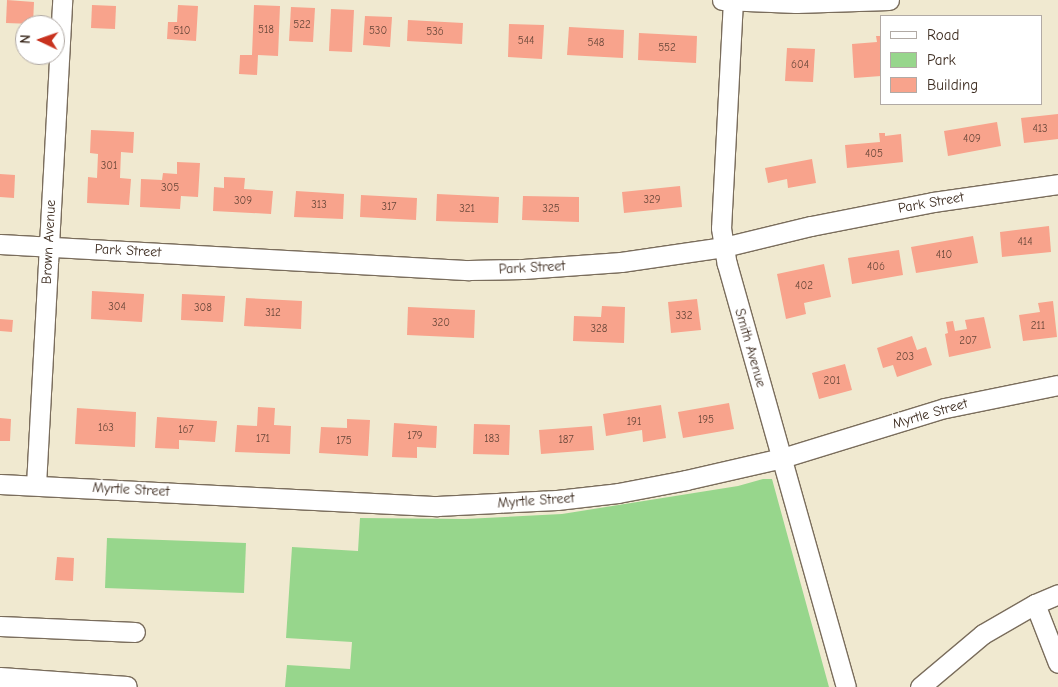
<!DOCTYPE html>
<html>
<head>
<meta charset="utf-8">
<style>
	body { margin:0 }
	#map { position:relative; width:1058px; height:687px; overflow:hidden; background:#f0e9d0; font-family:"Comic Neue",sans-serif }
	div>[style] { position:absolute }
	.green>* { inset:0; background:#97d68c }
	.building>* { inset:0; background:#f8a38c }
	.roads { filter:drop-shadow(1px 0 #7a6d5c) drop-shadow(-1px 0 #7a6d5c) drop-shadow(0 1px #7a6d5c) drop-shadow(0 -1px #7a6d5c) }
	.minor>* { height:19px; margin:-9.5px; padding:0 9.5px; transform-origin:9.5px; border-radius:9.5px; background:#fff }
	span { translate:-50% -50%; white-space:nowrap; text-align:center; line-height:1.15; -webkit-text-stroke:4.5px #fff; paint-order:stroke }
	.number-label { font-size:11px; color:#6a483a }
	.number-label span { -webkit-text-stroke-width:0 }
	.street-label { font-size:14px; color:#3b2a1e }
	.legend { position:absolute; left:880px; top:15px; width:162px; height:90px; box-sizing:border-box; background:#fff; border:1px solid #b1aaa5; margin:0; padding:6px 9px; list-style:none; font-size:15px; color:#3b2a1e }
	.legend li { display:flex; align-items:center; gap:10px; height:25px }
	.legend b { width:25px; border:1px solid #b1aaa5 }
	.north { position:absolute; left:15px; top:15px; width:50px; height:50px; box-sizing:border-box; background:#fff; border:1px solid #b1aaa5; border-radius:50%; rotate:273deg; font-size:14px; font-weight:700; line-height:20px; text-align:center; color:#3b2a1e }
	.north::after { content:''; display:block; margin:auto; width:18px; height:22px; background:#c8321e; clip-path:polygon(50% 0,100% 100%,50% 72%,0 100%) }
</style>
</head>
<body>
<div id="map">
	<div class="green">
		<i style="clip-path:polygon(763px 479px,772px 479px,829px 687px,285px 687px,287px 665px,350px 669px,352px 642px,286px 638px,292px 547px,358px 551px,360px 518px,465px 519px,562px 514px,738px 486px)"></i>
		<i style="clip-path:polygon(107px 538px,246px 543px,244px 593px,105px 588px)"></i>
	</div>
	<div class="building">
		<i style="clip-path:polygon(7px 0,34px 2px,33px 24px,6px 23px)"></i>
		<i style="clip-path:polygon(92px 5px,116px 6px,115px 29px,91px 28px)"></i>
		<i style="clip-path:polygon(178px 5px,198px 6px,196px 41px,167px 39px,168px 22px,177px 22px)"></i>
		<i style="clip-path:polygon(254px 5px,280px 6px,278px 56px,258px 55px,257px 75px,239px 74px,240px 55px,252px 55px)"></i>
		<i style="clip-path:polygon(291px 7px,315px 8px,313px 42px,289px 41px)"></i>
		<i style="clip-path:polygon(331px 9px,354px 10px,352px 52px,329px 51px)"></i>
		<i style="clip-path:polygon(365px 16px,392px 17px,390px 47px,363px 45px)"></i>
		<i style="clip-path:polygon(408px 20px,463px 23px,462px 44px,407px 41px)"></i>
		<i style="clip-path:polygon(509px 24px,544px 25px,542px 59px,508px 57px)"></i>
		<i style="clip-path:polygon(569px 27px,624px 30px,623px 58px,567px 55px)"></i>
		<i style="clip-path:polygon(639px 33px,697px 36px,696px 63px,638px 60px)"></i>
		<i style="clip-path:polygon(876px 36px,882px 36px,881px 76px,854px 78px,852px 44px,877px 42px)"></i>
		<i style="clip-path:polygon(787px 48px,815px 49px,813px 82px,785px 81px)"></i>
		<i style="clip-path:polygon(1058px 114px,1058px 139px,1024px 143px,1021px 118px)"></i>
		<i style="clip-path:polygon(997px 122px,1001px 146px,948px 156px,944px 131px)"></i>
		<i style="clip-path:polygon(91px 130px,134px 132px,133px 153px,121px 152px,120px 178px,131px 179px,129px 205px,87px 203px,88px 177px,97px 178px,98px 154px,90px 153px)"></i>
		<i style="clip-path:polygon(879px 133px,885px 133px,885px 136px,901px 134px,903px 162px,847px 168px,845px 145px,880px 142px)"></i>
		<i style="clip-path:polygon(812px 159px,816px 183px,788px 188px,787px 179px,768px 183px,765px 168px)"></i>
		<i style="clip-path:polygon(177px 162px,200px 163px,198px 197px,181px 196px,180px 209px,140px 207px,141px 179px,162px 180px,163px 173px,177px 174px)"></i>
		<i style="clip-path:polygon(0 174px,15px 175px,14px 198px,0 197px)"></i>
		<i style="clip-path:polygon(224px 177px,245px 178px,244px 189px,273px 191px,271px 214px,213px 211px,214px 187px,224px 188px)"></i>
		<i style="clip-path:polygon(680px 186px,682px 207px,624px 213px,622px 192px)"></i>
		<i style="clip-path:polygon(296px 191px,344px 194px,343px 219px,294px 217px)"></i>
		<i style="clip-path:polygon(437px 194px,499px 197px,498px 223px,436px 221px)"></i>
		<i style="clip-path:polygon(361px 195px,417px 198px,416px 220px,360px 217px)"></i>
		<i style="clip-path:polygon(523px 196px,579px 197px,579px 222px,522px 220px)"></i>
		<i style="clip-path:polygon(1049px 226px,1051px 252px,1002px 257px,1000px 232px)"></i>
		<i style="clip-path:polygon(973px 236px,978px 263px,916px 273px,911px 247px)"></i>
		<i style="clip-path:polygon(899px 250px,903px 275px,852px 284px,848px 258px)"></i>
		<i style="clip-path:polygon(824px 264px,831px 297px,804px 303px,806px 314px,786px 319px,777px 274px)"></i>
		<i style="clip-path:polygon(92px 291px,144px 294px,142px 322px,91px 319px)"></i>
		<i style="clip-path:polygon(182px 294px,225px 296px,223px 322px,181px 320px)"></i>
		<i style="clip-path:polygon(246px 298px,302px 301px,301px 329px,244px 326px)"></i>
		<i style="clip-path:polygon(697px 299px,701px 330px,671px 333px,668px 302px)"></i>
		<i style="clip-path:polygon(1053px 301px,1057px 337px,1023px 341px,1019px 315px,1040px 312px,1038px 303px)"></i>
		<i style="clip-path:polygon(602px 306px,625px 307px,624px 343px,573px 341px,574px 316px,601px 317px)"></i>
		<i style="clip-path:polygon(408px 307px,475px 310px,474px 338px,407px 335px)"></i>
		<i style="clip-path:polygon(984px 317px,991px 348px,949px 357px,945px 334px,948px 333px,946px 322px,953px 321px,955px 331px,967px 329px,965px 320px)"></i>
		<i style="clip-path:polygon(0 319px,13px 320px,12px 332px,0 331px)"></i>
		<i style="clip-path:polygon(912px 336px,917px 350px,926px 347px,932px 365px,897px 377px,893px 365px,883px 368px,877px 348px)"></i>
		<i style="clip-path:polygon(845px 364px,852px 390px,819px 399px,812px 373px)"></i>
		<i style="clip-path:polygon(729px 403px,734px 429px,683px 438px,678px 412px)"></i>
		<i style="clip-path:polygon(661px 405px,666px 438px,643px 442px,642px 430px,606px 436px,603px 414px)"></i>
		<i style="clip-path:polygon(258px 407px,275px 408px,274px 425px,291px 426px,290px 454px,235px 452px,237px 425px,257px 426px)"></i>
		<i style="clip-path:polygon(77px 408px,136px 412px,135px 447px,75px 444px)"></i>
		<i style="clip-path:polygon(157px 417px,217px 421px,215px 442px,179px 440px,179px 449px,155px 448px)"></i>
		<i style="clip-path:polygon(0 418px,11px 419px,10px 441px,0 441px)"></i>
		<i style="clip-path:polygon(347px 419px,370px 420px,368px 456px,319px 453px,321px 427px,347px 428px)"></i>
		<i style="clip-path:polygon(394px 423px,437px 426px,436px 448px,417px 447px,417px 458px,392px 457px)"></i>
		<i style="clip-path:polygon(474px 424px,510px 425px,509px 455px,473px 454px)"></i>
		<i style="clip-path:polygon(592px 426px,594px 450px,541px 454px,539px 430px)"></i>
		<i style="clip-path:polygon(57px 557px,74px 558px,73px 581px,55px 580px)"></i>
	</div>
	<div class="roads">
		<div class="minor">
			<i style="left:722px;top:0;width:74px;rotate:2.3deg"></i>
			<i style="left:796px;top:3px;width:93px;rotate:-1.8deg"></i>
			<i style="left:733px;top:0;width:228px;rotate:93deg"></i>
			<i style="left:721px;top:228px;width:36px;rotate:81deg"></i>
			<i style="left:727px;top:264px;width:439px;rotate:74.3deg"></i>
			<i style="left:0;top:244px;width:470px;rotate:3.2deg"></i>
			<i style="left:469px;top:270px;width:54px;rotate:-1.1deg"></i>
			<i style="left:523px;top:269px;width:98px;rotate:-4.1deg"></i>
			<i style="left:621px;top:262px;width:104px;rotate:-8.3deg"></i>
			<i style="left:724px;top:247px;width:89px;rotate:-13.6deg"></i>
			<i style="left:811px;top:226px;width:124px;rotate:-11.1deg"></i>
			<i style="left:933px;top:202px;width:126px;rotate:-8.2deg"></i>
			<i style="left:0;top:484px;width:438px;rotate:2.9deg"></i>
			<i style="left:437px;top:506px;width:120px;rotate:-2.9deg"></i>
			<i style="left:557px;top:500px;width:61px;rotate:-6.5deg"></i>
			<i style="left:618px;top:493px;width:69px;rotate:-10.8deg"></i>
			<i style="left:686px;top:480px;width:98px;rotate:-12.9deg"></i>
			<i style="left:782px;top:458px;width:170px;rotate:-17.1deg"></i>
			<i style="left:945px;top:408px;width:115px;rotate:-11.5deg"></i>
			<i style="left:36px;top:485px;width:486px;rotate:-86.9deg"></i>
			<i style="left:1035px;top:604px;width:63px;rotate:68.7deg"></i>
			<i style="left:0;top:626px;width:135px;rotate:2.5deg"></i>
			<i style="left:0;top:677px;width:127px;rotate:4.1deg"></i>
			<i style="left:920px;top:687px;width:82px;rotate:-40.1deg"></i>
			<i style="left:983px;top:634px;width:60px;rotate:-30deg"></i>
			<i style="left:1035px;top:604px;width:25px;rotate:-23deg"></i>
		</div>
	</div>
	<div class="number-label">
		<span style="left:302px;top:25px">522</span>
		<span style="left:266px;top:30px">518</span>
		<span style="left:182px;top:31px">510</span>
		<span style="left:378px;top:31px">530</span>
		<span style="left:435px;top:32px">536</span>
		<span style="left:526px;top:41px">544</span>
		<span style="left:596px;top:43px">548</span>
		<span style="left:667px;top:48px">552</span>
		<span style="left:800px;top:65px">604</span>
		<span style="left:1040px;top:129px">413</span>
		<span style="left:972px;top:139px">409</span>
		<span style="left:874px;top:154px">405</span>
		<span style="left:109px;top:166px">301</span>
		<span style="left:170px;top:188px">305</span>
		<span style="left:652px;top:200px">329</span>
		<span style="left:243px;top:201px">309</span>
		<span style="left:319px;top:205px">313</span>
		<span style="left:389px;top:207px">317</span>
		<span style="left:467px;top:209px">321</span>
		<span style="left:551px;top:209px">325</span>
		<span style="left:1025px;top:242px">414</span>
		<span style="left:944px;top:255px">410</span>
		<span style="left:876px;top:267px">406</span>
		<span style="left:804px;top:286px">402</span>
		<span style="left:117px;top:307px">304</span>
		<span style="left:203px;top:308px">308</span>
		<span style="left:273px;top:313px">312</span>
		<span style="left:684px;top:316px">332</span>
		<span style="left:441px;top:323px">320</span>
		<span style="left:1038px;top:326px">211</span>
		<span style="left:599px;top:329px">328</span>
		<span style="left:968px;top:341px">207</span>
		<span style="left:905px;top:357px">203</span>
		<span style="left:832px;top:381px">201</span>
		<span style="left:706px;top:420px">195</span>
		<span style="left:634px;top:422px">191</span>
		<span style="left:106px;top:428px">163</span>
		<span style="left:186px;top:430px">167</span>
		<span style="left:415px;top:436px">179</span>
		<span style="left:263px;top:439px">171</span>
		<span style="left:492px;top:439px">183</span>
		<span style="left:566px;top:440px">187</span>
		<span style="left:344px;top:441px">175</span>
	</div>
	<div class="street-label">
		<span style="left:931px;top:203px;rotate:-10deg">Park Street</span>
		<span style="left:49px;top:242px;rotate:-87deg">Brown Avenue</span>
		<span style="left:128px;top:251px;rotate:3deg">Park Street</span>
		<span style="left:532px;top:268px;rotate:-3deg">Park Street</span>
		<span style="left:750px;top:348px;rotate:74deg">Smith Avenue</span>
		<span style="left:930px;top:414px;rotate:-16deg">Myrtle Street</span>
		<span style="left:131px;top:490px;rotate:3deg">Myrtle Street</span>
		<span style="left:536px;top:501px;rotate:-4deg">Myrtle Street</span>
	</div>
	<ul class="legend">
	<li><b style="height:6px;background:#fff"></b>Road</li>
	<li><b style="height:14px;background:#97d68c"></b>Park</li>
	<li><b style="height:14px;background:#f8a38c"></b>Building</li>
	</ul>
	<div class="north">N</div>
</div>
</body>
</html>
